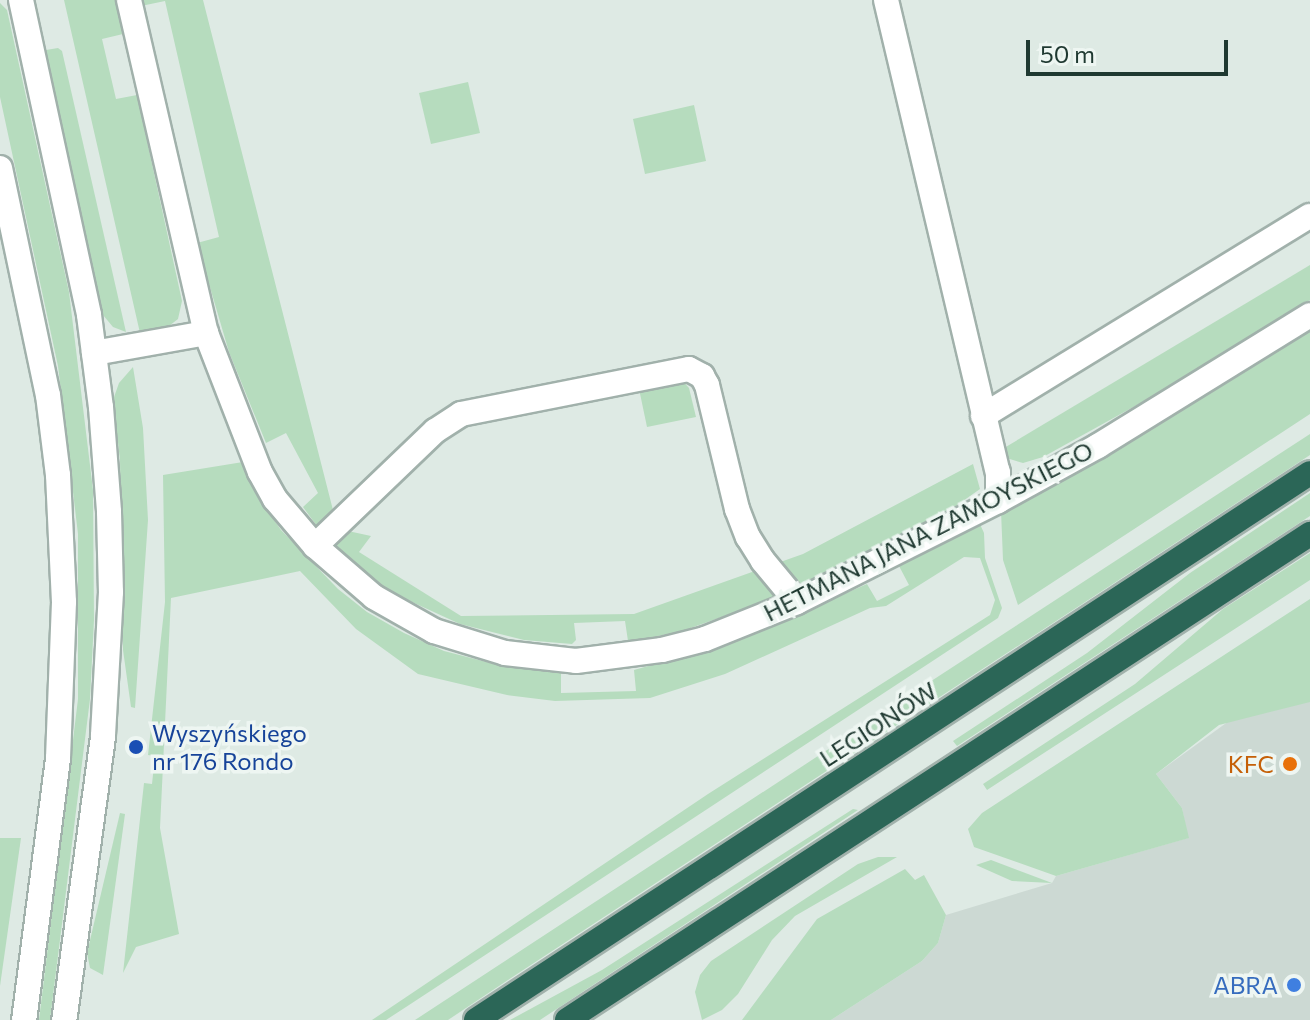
<!DOCTYPE html>
<html>
<head>
<meta charset="utf-8">
<style>
	body { margin:0 }
	#map { position:relative; width:1310px; height:1020px; overflow:hidden; background:#deeae4; font-family:Commissioner,sans-serif }
	div>[style] { position:absolute }
	.built>* { inset:0; background:#ccd9d3 }
	.green>* { inset:0; background:#b6dcbe }
	.roads { filter:drop-shadow(2px 0 #a1b1ab) drop-shadow(-2px 0 #a1b1ab) drop-shadow(0 2px #a1b1ab) drop-shadow(0 -2px #a1b1ab) }
	.street>* { height:24px; margin:-12px; padding:0 12px; transform-origin:12px; border-radius:12px; background:#fff }
	.secondary>* { height:24px; margin:-12px; padding:0 12px; transform-origin:12px; border-radius:12px; background:#fff }
	.highway>* { height:24px; margin:-12px; padding:0 12px; transform-origin:12px; border-radius:12px; background:#2b6657 }
	.dots>* { width:22px; height:22px; translate:-50% -50%; box-sizing:border-box; border:4px solid #eef6f2; border-radius:50% }
	span { translate:-50% -50%; white-space:nowrap; text-align:center; line-height:1.15; -webkit-text-stroke:7px #eef6f2; paint-order:stroke }
	.street-label { font-size:24px; color:#1f3931 }
	.transit-label { font-size:24px; color:#164399 }
	.left { translate:0 -50%; text-align:left }
	.food-label { font-size:24px; color:#c56008 }
	.right { translate:-100% -50%; text-align:right }
	.shop-label { font-size:24px; color:#366cbe }
	.scale { position:absolute; left:1026px; top:40px; width:202px; height:36px; box-sizing:border-box; border:4px solid #1f3931; border-top:0; padding-left:10px; font-size:24px; line-height:28px; white-space:nowrap; color:#1f3931; -webkit-text-stroke:6px #eef6f2; paint-order:stroke }
</style>
</head>
<body>
<div id="map">
	<div class="built">
		<i style="clip-path:polygon(1310px 662px,1310px 1020px,831px 1020px,922px 961px,938px 943px,946px 915px,1052px 883px,1056px 876px,1188px 838px,1182px 808px,1156px 774px)"></i>
	</div>
	<div class="green">
		<i style="clip-path:polygon(64px 0,115px 0,117px 3px,123px 34px,102px 39px,116px 99px,137px 95px,182px 301px,178px 319px,165px 329px,140px 333px)"></i>
		<i style="clip-path:polygon(140px 0,203px 0,334px 514px,323px 524px,317px 526px,303px 507px,318px 493px,286px 433px,266px 443px,229px 352px,197px 243px,219px 237px,165px 1px,141px 6px)"></i>
		<i style="clip-path:polygon(0 3px,7px 10px,69px 292px,93px 490px,94px 620px,90px 699px,50px 1020px,39px 1020px,78px 699px,78px 534px,58px 366px,0 97px)"></i>
		<i style="clip-path:polygon(58px 48px,62px 51px,126px 332px,113px 327px,103px 315px,46px 50px)"></i>
		<i style="clip-path:polygon(468px 82px,480px 133px,431px 144px,419px 93px)"></i>
		<i style="clip-path:polygon(694px 105px,706px 161px,645px 174px,633px 119px)"></i>
		<i style="clip-path:polygon(1310px 265px,1310px 300px,1193px 374px,1043px 457px,1023px 463px,1003px 457px,999px 451px)"></i>
		<i style="clip-path:polygon(1310px 331px,1310px 414px,1018px 605px,1003px 560px,1001px 511px,1119px 449px)"></i>
		<i style="clip-path:polygon(133px 367px,143px 428px,148px 520px,135px 708px,131px 707px,123px 650px,120px 460px,113px 400px,119px 383px)"></i>
		<i style="clip-path:polygon(681px 379px,689px 388px,696px 417px,647px 427px,638px 384px)"></i>
		<i style="clip-path:polygon(1310px 434px,1310px 455px,929px 704px,919px 689px)"></i>
		<i style="clip-path:polygon(243px 462px,259px 498px,281px 530px,338px 589px,367px 612px,404px 633px,444px 651px,502px 666px,561px 673px,561px 693px,636px 691px,634px 670px,734px 642px,867px 584px,877px 601px,909px 585px,899px 566px,979px 522px,984px 533px,985px 558px,1002px 608px,998px 618px,406px 1007px,386px 1020px,372px 1020px,708px 794px,990px 615px,995px 600px,980px 558px,964px 557px,886px 606px,870px 608px,725px 674px,650px 698px,555px 701px,507px 695px,418px 674px,356px 629px,300px 571px,171px 598px,160px 828px,179px 934px,136px 947px,123px 973px,144px 783px,152px 784px,155px 756px,148px 755px,165px 602px,163px 475px)"></i>
		<i style="clip-path:polygon(973px 464px,980px 489px,953px 508px,770px 600px,685px 630px,645px 639px,628px 641px,625px 621px,574px 623px,576px 640px,572px 644px,524px 640px,460px 624px,388px 591px,336px 547px,336px 542px,348px 531px,371px 536px,359px 552px,461px 616px,634px 614px,803px 554px)"></i>
		<i style="clip-path:polygon(1310px 493px,1310px 516px,957px 746px,953px 741px,1087px 653px,1190px 573px)"></i>
		<i style="clip-path:polygon(1310px 553px,1310px 580px,987px 790px,983px 784px,1135px 684px,1223px 609px)"></i>
		<i style="clip-path:polygon(1310px 599px,1310px 702px,1219px 725px,1156px 774px,1182px 808px,1189px 838px,1056px 876px,974px 847px,968px 829px,982px 813px)"></i>
		<i style="clip-path:polygon(905px 699px,915px 713px,508px 980px,448px 1020px,415px 1020px)"></i>
		<i style="clip-path:polygon(853px 809px,858px 810px,540px 1020px,510px 1020px,602px 970px)"></i>
		<i style="clip-path:polygon(120px 813px,125px 814px,103px 975px,90px 968px,87px 953px)"></i>
		<i style="clip-path:polygon(0 838px,21px 838px,0 986px)"></i>
		<i style="clip-path:polygon(878px 857px,897px 857px,795px 916px,772px 940px,738px 994px,722px 1010px,702px 1020px,695px 992px,700px 975px,711px 961px,858px 864px)"></i>
		<i style="clip-path:polygon(991px 860px,1052px 883px,1012px 881px,976px 865px)"></i>
		<i style="clip-path:polygon(905px 869px,915px 880px,924px 875px,946px 915px,938px 943px,922px 961px,831px 1020px,742px 1020px,817px 919px)"></i>
	</div>
	<div class="roads">
		<div class="street">
			<i style="left:129px;top:0;width:342px;rotate:77deg"></i>
			<i style="left:206px;top:333px;width:149px;rotate:68.8deg"></i>
			<i style="left:260px;top:472px;width:31px;rotate:61deg"></i>
			<i style="left:275px;top:499px;width:62px;rotate:49.6deg"></i>
			<i style="left:315px;top:546px;width:78px;rotate:40.8deg"></i>
			<i style="left:374px;top:597px;width:69px;rotate:29.5deg"></i>
			<i style="left:434px;top:631px;width:74px;rotate:17.2deg"></i>
			<i style="left:505px;top:653px;width:71px;rotate:6.4deg"></i>
			<i style="left:576px;top:661px;width:87px;rotate:-7.3deg"></i>
			<i style="left:662px;top:650px;width:44px;rotate:-14.3deg"></i>
			<i style="left:705px;top:639px;width:99px;rotate:-21.9deg"></i>
			<i style="left:797px;top:602px;width:225px;rotate:-26.7deg"></i>
			<i style="left:998px;top:501px;width:114px;rotate:-28.8deg"></i>
			<i style="left:1098px;top:446px;width:249px;rotate:-31.7deg"></i>
			<i style="left:886px;top:0;width:485px;rotate:76.7deg"></i>
			<i style="left:998px;top:472px;width:29px;rotate:90deg"></i>
			<i style="left:94px;top:353px;width:114px;rotate:-10.1deg"></i>
			<i style="left:983px;top:416px;width:383px;rotate:-31.5deg"></i>
			<i style="left:315px;top:546px;width:166px;rotate:-43.8deg"></i>
			<i style="left:435px;top:431px;width:31px;rotate:-33deg"></i>
			<i style="left:461px;top:414px;width:232px;rotate:-11.2deg"></i>
			<i style="left:689px;top:369px;width:15px;rotate:28deg"></i>
			<i style="left:702px;top:376px;width:10px;rotate:61deg"></i>
			<i style="left:707px;top:385px;width:128px;rotate:76.4deg"></i>
			<i style="left:737px;top:509px;width:30px;rotate:69deg"></i>
			<i style="left:748px;top:537px;width:28px;rotate:58deg"></i>
			<i style="left:763px;top:561px;width:53px;rotate:50.3deg"></i>
		</div>
		<div class="secondary">
			<i style="left:21px;top:0;width:322px;rotate:77.8deg"></i>
			<i style="left:89px;top:315px;width:93px;rotate:82.6deg"></i>
			<i style="left:101px;top:407px;width:105px;rotate:85.6deg"></i>
			<i style="left:109px;top:512px;width:80px;rotate:88.6deg"></i>
			<i style="left:111px;top:592px;width:145px;rotate:93.2deg"></i>
			<i style="left:103px;top:737px;width:286px;rotate:97.8deg"></i>
			<i style="left:0;top:168px;width:232px;rotate:78.1deg"></i>
			<i style="left:48px;top:395px;width:81px;rotate:82.9deg"></i>
			<i style="left:58px;top:475px;width:127px;rotate:87.3deg"></i>
			<i style="left:64px;top:602px;width:157px;rotate:92.2deg"></i>
			<i style="left:58px;top:759px;width:263px;rotate:97.4deg"></i>
		</div>
		<div class="highway">
			<i style="left:476px;top:1020px;width:997px;rotate:-33.26deg"></i>
			<i style="left:567px;top:1020px;width:888px;rotate:-33.19deg"></i>
		</div>
	</div>
	<div class="dots">
		<i style="left:136px;top:747px;background:#1a4fb4"></i>
		<i style="left:1290px;top:764px;background:#e8710a"></i>
		<i style="left:1294px;top:985px;background:#3f7fe0"></i>
	</div>
	<div class="street-label">
		<span style="left:928px;top:531px;rotate:-27deg">HETMANA JANA ZAMOYSKIEGO</span>
		<span style="left:878px;top:724px;rotate:-33deg">LEGIONÓW</span>
	</div>
	<div class="transit-label">
		<span class="left" style="left:152px;top:747px">Wyszyńskiego<br>nr 176 Rondo</span>
	</div>
	<div class="food-label">
		<span class="right" style="left:1274px;top:764px">KFC</span>
	</div>
	<div class="shop-label">
		<span class="right" style="left:1278px;top:985px">ABRA</span>
	</div>
	<div class="scale">50 m</div>
</div>
</body>
</html>
